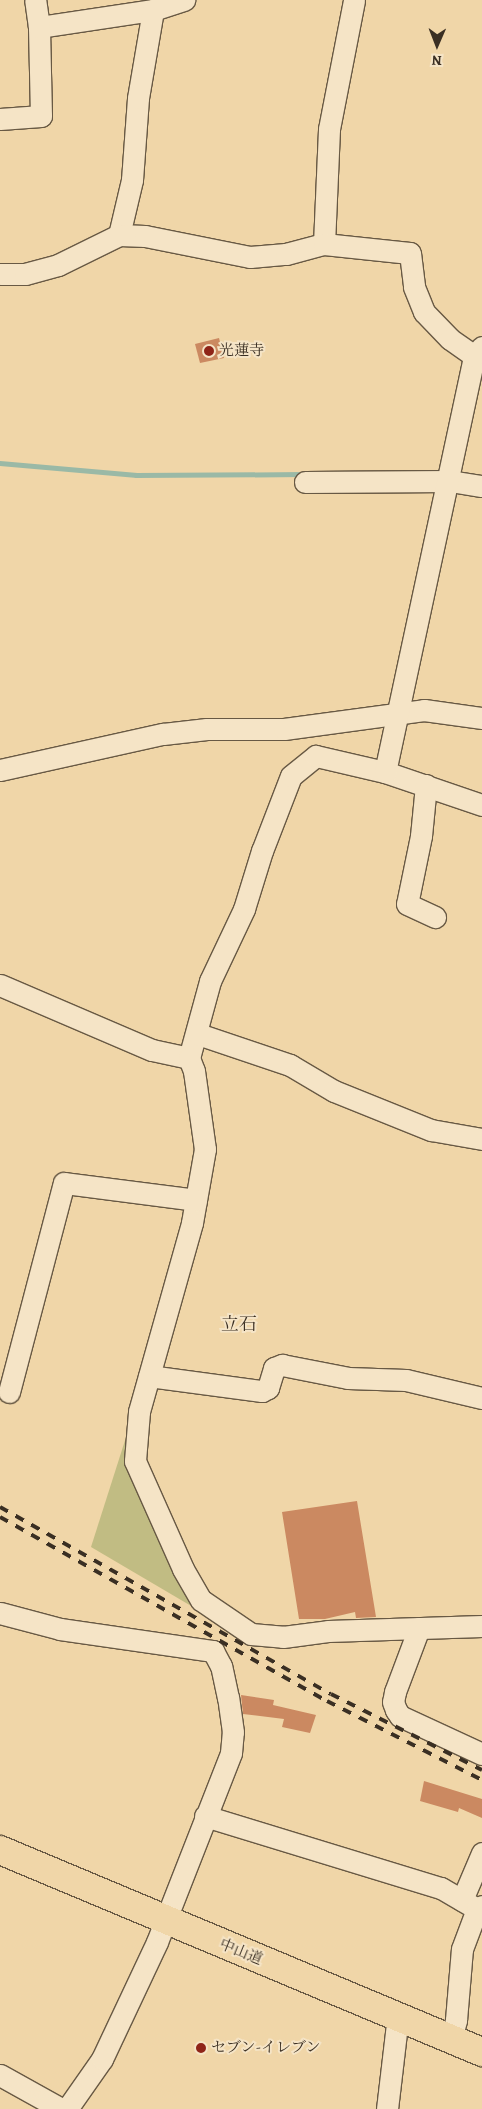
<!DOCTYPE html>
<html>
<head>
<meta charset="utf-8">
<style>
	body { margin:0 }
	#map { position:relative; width:482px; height:2109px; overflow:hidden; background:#f0d6a8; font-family:Alegreya,"Noto Serif JP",serif }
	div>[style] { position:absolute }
	.green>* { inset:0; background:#c1bc83 }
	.stream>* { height:4.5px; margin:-2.25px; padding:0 2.25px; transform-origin:2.25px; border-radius:2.25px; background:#9ab9a6 }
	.building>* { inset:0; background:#cb8961 }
	.roads { filter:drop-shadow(1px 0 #685944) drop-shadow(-1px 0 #685944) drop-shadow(0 1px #685944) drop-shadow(0 -1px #685944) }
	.minor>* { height:21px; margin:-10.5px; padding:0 10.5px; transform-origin:10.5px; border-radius:10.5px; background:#f5e4c6 }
	.highway>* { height:28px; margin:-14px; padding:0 14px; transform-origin:14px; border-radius:14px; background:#f0d6a8 }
	.rail>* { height:4px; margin-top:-2px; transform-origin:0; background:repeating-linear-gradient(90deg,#3a2f23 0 9px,transparent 0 18px) }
	.dots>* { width:14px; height:14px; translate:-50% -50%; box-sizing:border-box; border:2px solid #f5e4c6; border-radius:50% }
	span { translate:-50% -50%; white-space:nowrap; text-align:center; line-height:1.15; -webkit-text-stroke:4px #f5e4c6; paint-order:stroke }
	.poi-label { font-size:15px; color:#3a2f23 }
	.left { translate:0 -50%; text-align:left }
	.street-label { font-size:15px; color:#3a2f23 }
	.quarter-label { font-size:18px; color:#3a2f23 }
	.north { position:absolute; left:412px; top:20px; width:50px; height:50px; -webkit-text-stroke:4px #f5e4c6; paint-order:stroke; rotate:181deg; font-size:14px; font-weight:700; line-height:20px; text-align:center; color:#3a2f23 }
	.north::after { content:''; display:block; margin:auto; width:18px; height:22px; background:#3a2f23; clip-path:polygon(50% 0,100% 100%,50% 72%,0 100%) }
</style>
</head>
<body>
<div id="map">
	<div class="green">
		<i style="clip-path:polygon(128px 1431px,198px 1610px,91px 1547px)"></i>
	</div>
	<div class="stream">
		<i style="left:0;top:463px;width:137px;rotate:5deg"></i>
		<i style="left:136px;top:475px;width:168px;rotate:-0.3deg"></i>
	</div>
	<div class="building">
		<i style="clip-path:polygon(219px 338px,224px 358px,200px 363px,195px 344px)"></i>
		<i style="clip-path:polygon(357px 1501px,376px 1617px,356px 1618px,355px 1612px,325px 1619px,299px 1619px,282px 1512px)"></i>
		<i style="clip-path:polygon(241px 1695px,274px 1700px,273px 1705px,316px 1715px,310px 1733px,282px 1727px,284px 1719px,243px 1714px)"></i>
		<i style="clip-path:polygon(424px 1781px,482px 1799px,482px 1818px,459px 1808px,458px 1812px,420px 1801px)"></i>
	</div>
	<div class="roads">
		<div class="minor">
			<i style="left:39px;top:27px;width:115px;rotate:-8.5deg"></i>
			<i style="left:0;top:119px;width:41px;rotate:-4.2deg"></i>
			<i style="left:41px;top:116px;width:89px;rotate:-91.3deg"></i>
			<i style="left:39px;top:27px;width:27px;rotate:-98deg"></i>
			<i style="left:119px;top:235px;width:57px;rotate:-76.7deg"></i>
			<i style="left:132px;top:180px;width:82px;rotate:-85.8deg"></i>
			<i style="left:138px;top:98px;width:89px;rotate:-80.3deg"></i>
			<i style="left:153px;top:10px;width:33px;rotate:-18deg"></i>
			<i style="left:324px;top:244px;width:115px;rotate:-87.5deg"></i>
			<i style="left:329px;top:129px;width:131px;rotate:-79deg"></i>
			<i style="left:0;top:274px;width:25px"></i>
			<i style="left:25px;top:274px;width:34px;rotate:-15deg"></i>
			<i style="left:58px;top:265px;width:68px;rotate:-26.2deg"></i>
			<i style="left:119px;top:235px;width:26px;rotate:2deg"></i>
			<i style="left:145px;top:236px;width:107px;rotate:11.3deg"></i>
			<i style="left:250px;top:257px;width:36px;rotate:-5deg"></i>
			<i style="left:286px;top:254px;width:39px;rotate:-15deg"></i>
			<i style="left:324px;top:244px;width:86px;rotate:6deg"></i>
			<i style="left:410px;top:253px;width:34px;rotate:83deg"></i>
			<i style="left:414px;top:287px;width:27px;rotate:68deg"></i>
			<i style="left:424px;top:312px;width:37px;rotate:46deg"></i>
			<i style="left:450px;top:339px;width:29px;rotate:35deg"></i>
			<i style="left:305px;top:482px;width:145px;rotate:-0.4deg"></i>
			<i style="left:450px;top:481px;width:32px;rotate:9deg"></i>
			<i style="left:0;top:770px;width:167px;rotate:-12.5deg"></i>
			<i style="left:163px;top:734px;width:44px;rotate:-6.5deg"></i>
			<i style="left:207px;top:729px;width:77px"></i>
			<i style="left:284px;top:729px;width:141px;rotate:-7.7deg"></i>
			<i style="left:424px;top:710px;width:59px;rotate:7.9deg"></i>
			<i style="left:385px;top:772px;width:102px;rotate:18.8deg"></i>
			<i style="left:426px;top:785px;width:51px;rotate:95.6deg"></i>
			<i style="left:421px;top:836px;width:69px;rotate:101.6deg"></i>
			<i style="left:407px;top:904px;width:31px;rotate:25deg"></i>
			<i style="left:0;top:985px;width:165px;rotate:23.2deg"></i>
			<i style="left:152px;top:1050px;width:38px;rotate:12deg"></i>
			<i style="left:189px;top:1058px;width:80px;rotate:-74.7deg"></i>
			<i style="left:210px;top:981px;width:80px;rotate:-64.7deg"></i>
			<i style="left:244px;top:909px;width:61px;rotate:-72.8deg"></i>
			<i style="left:262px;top:851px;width:80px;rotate:-68.9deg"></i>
			<i style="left:291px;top:776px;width:32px;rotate:-39deg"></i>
			<i style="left:316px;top:756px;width:71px;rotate:13.1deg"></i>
			<i style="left:385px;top:772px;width:425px;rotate:-77.9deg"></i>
			<i style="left:474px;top:356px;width:12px;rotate:-48deg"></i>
			<i style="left:198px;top:1034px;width:97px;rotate:18.6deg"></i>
			<i style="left:290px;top:1065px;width:51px;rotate:30.6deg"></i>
			<i style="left:334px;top:1091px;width:105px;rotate:21.9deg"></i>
			<i style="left:431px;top:1130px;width:52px;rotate:10deg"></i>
			<i style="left:189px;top:1058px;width:14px;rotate:69deg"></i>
			<i style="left:194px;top:1071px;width:79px;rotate:82deg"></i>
			<i style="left:205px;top:1149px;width:75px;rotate:100deg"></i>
			<i style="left:192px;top:1223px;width:196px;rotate:105.7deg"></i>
			<i style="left:139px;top:1412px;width:49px;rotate:94.7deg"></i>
			<i style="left:135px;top:1461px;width:118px;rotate:66deg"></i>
			<i style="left:183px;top:1569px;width:36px;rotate:60deg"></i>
			<i style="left:201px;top:1600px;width:60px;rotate:34.2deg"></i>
			<i style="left:251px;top:1634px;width:32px;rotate:5deg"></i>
			<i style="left:283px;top:1637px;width:45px;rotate:-7.6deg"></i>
			<i style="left:328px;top:1631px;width:154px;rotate:-1.9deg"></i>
			<i style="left:149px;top:1376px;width:114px;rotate:7.6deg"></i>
			<i style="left:262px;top:1391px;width:7px;rotate:-27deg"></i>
			<i style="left:268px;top:1388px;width:21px;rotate:-73deg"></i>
			<i style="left:274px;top:1368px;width:9px;rotate:-21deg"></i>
			<i style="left:282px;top:1365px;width:67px;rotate:11.1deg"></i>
			<i style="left:348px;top:1378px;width:58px;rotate:2deg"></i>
			<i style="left:406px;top:1380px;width:78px;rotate:13.3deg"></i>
			<i style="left:9px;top:1392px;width:216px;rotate:-75.3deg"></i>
			<i style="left:64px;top:1183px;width:133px;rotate:7.3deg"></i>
			<i style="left:0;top:1613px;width:62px;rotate:14.9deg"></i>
			<i style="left:60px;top:1629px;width:155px;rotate:8.2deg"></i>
			<i style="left:419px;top:1628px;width:68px;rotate:110.6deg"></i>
			<i style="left:395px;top:1692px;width:10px;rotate:101deg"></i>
			<i style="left:393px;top:1702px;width:9px;rotate:69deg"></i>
			<i style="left:396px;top:1710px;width:7px;rotate:56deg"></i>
			<i style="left:400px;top:1716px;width:90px;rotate:24.9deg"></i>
			<i style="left:205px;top:1816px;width:247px;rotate:17deg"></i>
			<i style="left:441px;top:1888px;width:42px;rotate:30.3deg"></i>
			<i style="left:462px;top:1900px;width:51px;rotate:-66.9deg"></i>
			<i style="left:451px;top:2039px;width:20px;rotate:-75deg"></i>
			<i style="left:456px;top:2020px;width:71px;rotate:-85.2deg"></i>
			<i style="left:462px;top:1949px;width:43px;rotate:-69.4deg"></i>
			<i style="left:477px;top:1909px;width:6px;rotate:-31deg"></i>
			<i style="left:0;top:2075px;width:70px;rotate:29.1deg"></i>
			<i style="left:67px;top:2109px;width:61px;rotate:-55deg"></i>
			<i style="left:102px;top:2059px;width:129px;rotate:-64.8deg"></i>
			<i style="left:157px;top:1942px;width:203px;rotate:-68.6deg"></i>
			<i style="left:231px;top:1753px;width:21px;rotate:-85deg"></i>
			<i style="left:233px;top:1732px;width:34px;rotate:-98deg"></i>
			<i style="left:228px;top:1698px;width:33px;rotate:-102deg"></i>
			<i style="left:221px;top:1666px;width:17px;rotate:-118deg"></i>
			<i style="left:387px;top:2109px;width:94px;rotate:-83.3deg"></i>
		</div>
		<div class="highway">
			<i style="left:0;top:1850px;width:523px;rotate:22.74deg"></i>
		</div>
	</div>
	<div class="rail">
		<i style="left:0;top:1507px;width:380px;rotate:29.5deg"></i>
		<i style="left:331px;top:1694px;width:169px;rotate:26.7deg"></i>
		<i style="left:0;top:1517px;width:375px;rotate:29.4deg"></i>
		<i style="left:327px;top:1701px;width:174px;rotate:27deg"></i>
	</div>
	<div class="dots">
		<i style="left:209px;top:351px;background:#8f2418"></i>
		<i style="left:201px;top:2048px;background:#8f2418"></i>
	</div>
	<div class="poi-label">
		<span class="left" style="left:219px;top:351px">光蓮寺</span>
		<span class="left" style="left:211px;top:2048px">セブン-イレブン</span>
	</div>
	<div class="street-label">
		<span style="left:241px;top:1952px;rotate:22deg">中山道</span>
	</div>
	<div class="quarter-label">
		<span style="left:239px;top:1324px">立石</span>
	</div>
	<div class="north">N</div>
</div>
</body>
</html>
